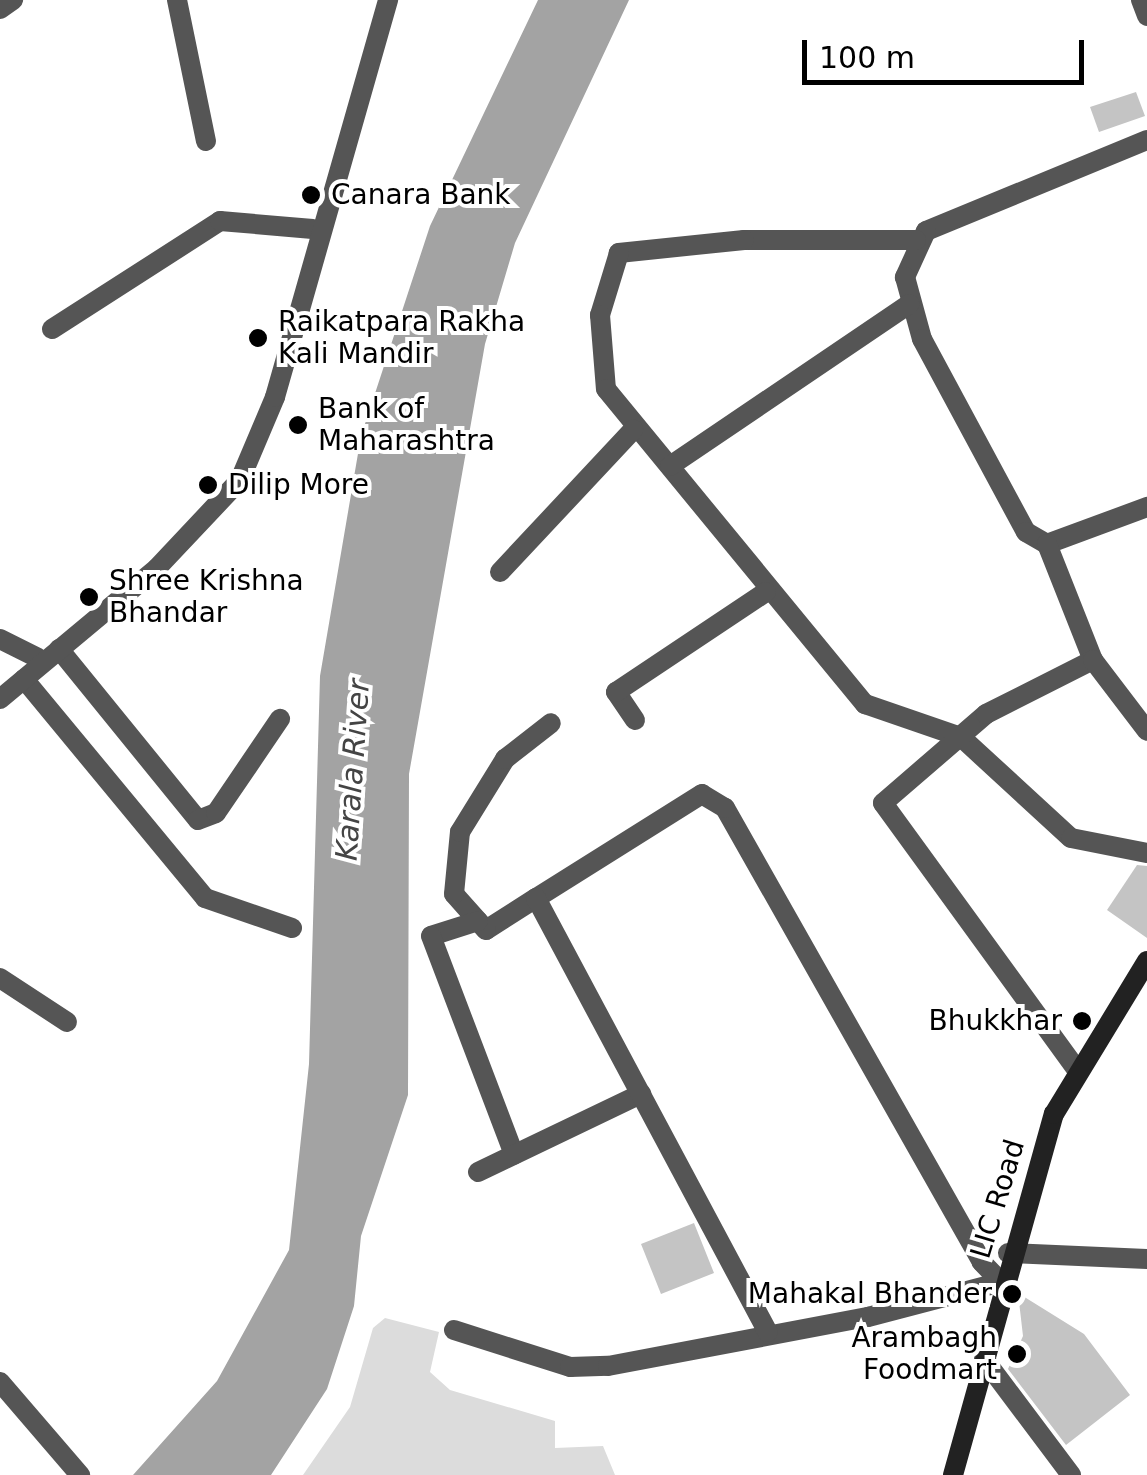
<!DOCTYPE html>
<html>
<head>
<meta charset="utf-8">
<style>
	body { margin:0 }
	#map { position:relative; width:1147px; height:1475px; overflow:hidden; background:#fff; font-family:"DejaVu Sans",sans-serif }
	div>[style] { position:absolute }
	.green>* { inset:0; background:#dcdcdc }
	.water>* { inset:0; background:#a3a3a3 }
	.building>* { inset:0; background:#c4c4c4 }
	.minor>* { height:20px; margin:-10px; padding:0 10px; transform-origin:10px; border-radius:10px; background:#555 }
	.tertiary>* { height:20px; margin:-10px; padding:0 10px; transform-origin:10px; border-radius:10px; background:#555 }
	.secondary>* { height:20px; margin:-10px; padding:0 10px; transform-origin:10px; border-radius:10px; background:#222 }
	.dots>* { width:28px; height:28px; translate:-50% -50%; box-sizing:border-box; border:5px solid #fff; border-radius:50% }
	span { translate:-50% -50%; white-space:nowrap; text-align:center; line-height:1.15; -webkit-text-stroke:8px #fff; paint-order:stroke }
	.poi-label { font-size:28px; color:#000 }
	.left { translate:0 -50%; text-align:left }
	.right { translate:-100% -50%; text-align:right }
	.street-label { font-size:28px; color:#000 }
	.water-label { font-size:30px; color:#444; font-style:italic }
	.scale { position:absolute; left:802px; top:40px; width:282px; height:45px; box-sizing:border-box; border:5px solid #000; border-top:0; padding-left:12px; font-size:30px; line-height:35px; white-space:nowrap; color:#000; -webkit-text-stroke:8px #fff; paint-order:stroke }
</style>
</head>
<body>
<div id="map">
	<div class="green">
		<i style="clip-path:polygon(385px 1318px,439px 1332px,430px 1372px,450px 1390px,555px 1421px,555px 1448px,603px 1446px,615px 1475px,303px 1475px,350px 1407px,373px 1328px)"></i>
	</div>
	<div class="water">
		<i style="clip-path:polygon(538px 0,629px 0,515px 243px,485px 344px,409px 774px,408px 1095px,361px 1236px,354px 1306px,327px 1389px,271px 1475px,133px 1475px,217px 1381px,289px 1250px,309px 1064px,320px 676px,361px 436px,430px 226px)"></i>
	</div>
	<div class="building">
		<i style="clip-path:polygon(1136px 92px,1145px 116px,1099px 132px,1090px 107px)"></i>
		<i style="clip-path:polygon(1137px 865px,1147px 866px,1147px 938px,1107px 910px)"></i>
		<i style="clip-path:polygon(694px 1223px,714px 1273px,661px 1294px,641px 1244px)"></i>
		<i style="clip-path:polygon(1018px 1293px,1084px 1334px,1130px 1395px,1066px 1445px,1008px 1369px,1023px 1336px)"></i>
	</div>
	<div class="minor">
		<i style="left:177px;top:0;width:144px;rotate:78.4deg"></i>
		<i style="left:0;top:9px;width:16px;rotate:-35deg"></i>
		<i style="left:1147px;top:140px;width:239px;rotate:157.6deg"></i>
		<i style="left:926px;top:231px;width:51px;rotate:114.5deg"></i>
		<i style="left:905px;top:277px;width:64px;rotate:74.7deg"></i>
		<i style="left:922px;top:339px;width:219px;rotate:61.7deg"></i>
		<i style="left:1026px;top:532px;width:24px;rotate:30deg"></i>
		<i style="left:1047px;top:544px;width:107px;rotate:-20.3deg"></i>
		<i style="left:916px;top:240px;width:172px;rotate:180deg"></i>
		<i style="left:744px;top:240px;width:126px;rotate:174.1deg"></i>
		<i style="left:619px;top:253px;width:65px;rotate:107deg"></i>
		<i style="left:600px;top:315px;width:74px;rotate:85.4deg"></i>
		<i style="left:606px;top:389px;width:408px;rotate:50.6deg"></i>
		<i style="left:865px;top:704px;width:102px;rotate:19deg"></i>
		<i style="left:961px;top:737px;width:149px;rotate:42.6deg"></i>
		<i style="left:1071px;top:838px;width:77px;rotate:11.2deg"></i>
		<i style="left:52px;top:329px;width:200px;rotate:-32.7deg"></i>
		<i style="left:220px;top:221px;width:93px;rotate:4.9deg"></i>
		<i style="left:670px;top:466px;width:289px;rotate:-34.1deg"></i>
		<i style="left:1047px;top:544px;width:125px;rotate:68.4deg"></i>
		<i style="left:500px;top:572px;width:195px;rotate:-46.9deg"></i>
		<i style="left:0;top:639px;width:42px;rotate:26.6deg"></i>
		<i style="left:59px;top:649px;width:220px;rotate:50.9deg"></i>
		<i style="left:198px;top:820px;width:19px;rotate:-21deg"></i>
		<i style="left:216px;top:813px;width:114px;rotate:-55.8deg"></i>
		<i style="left:24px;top:679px;width:284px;rotate:50.4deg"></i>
		<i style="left:205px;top:898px;width:92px;rotate:19deg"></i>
		<i style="left:635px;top:720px;width:34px;rotate:-124deg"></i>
		<i style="left:616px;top:692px;width:180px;rotate:-33.7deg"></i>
		<i style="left:536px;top:898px;width:59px;rotate:147.4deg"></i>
		<i style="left:486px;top:930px;width:48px;rotate:-131.6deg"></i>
		<i style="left:454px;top:894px;width:62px;rotate:-84.5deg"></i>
		<i style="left:460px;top:832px;width:86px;rotate:-58.3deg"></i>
		<i style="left:505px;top:759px;width:58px;rotate:-38deg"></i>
		<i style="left:478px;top:921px;width:49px;rotate:162.3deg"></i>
		<i style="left:431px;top:936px;width:234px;rotate:69.2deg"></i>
		<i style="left:0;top:978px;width:80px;rotate:33.3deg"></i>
		<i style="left:1077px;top:1070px;width:330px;rotate:-126deg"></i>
		<i style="left:883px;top:803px;width:136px;rotate:-40.8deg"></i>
		<i style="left:986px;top:714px;width:120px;rotate:-26.8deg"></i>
		<i style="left:1093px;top:660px;width:89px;rotate:52.7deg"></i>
		<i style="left:478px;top:1172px;width:181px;rotate:-25.6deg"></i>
		<i style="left:1008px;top:1253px;width:139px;rotate:2.5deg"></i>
		<i style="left:454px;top:1330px;width:122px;rotate:17.7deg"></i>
		<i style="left:570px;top:1367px;width:38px;rotate:-2deg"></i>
		<i style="left:608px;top:1366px;width:265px;rotate:-10.7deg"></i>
		<i style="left:868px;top:1317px;width:138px;rotate:-14.7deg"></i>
		<i style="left:1001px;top:1282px;width:28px;rotate:-134deg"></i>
		<i style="left:982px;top:1262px;width:522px;rotate:-119.51deg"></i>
		<i style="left:725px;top:808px;width:27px;rotate:-149deg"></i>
		<i style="left:702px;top:794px;width:196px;rotate:147.9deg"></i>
		<i style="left:536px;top:898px;width:492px;rotate:61.9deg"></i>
		<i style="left:984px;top:1359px;width:145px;rotate:53.1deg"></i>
		<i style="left:0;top:1382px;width:123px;rotate:49.3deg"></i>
	</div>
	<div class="tertiary">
		<i style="left:1141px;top:0;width:17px;rotate:69deg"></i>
		<i style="left:0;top:699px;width:204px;rotate:-39.8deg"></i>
		<i style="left:157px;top:568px;width:121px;rotate:-46.7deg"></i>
		<i style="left:240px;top:480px;width:90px;rotate:-67.1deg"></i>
		<i style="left:275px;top:397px;width:413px;rotate:-74.1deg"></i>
	</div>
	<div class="secondary">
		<i style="left:953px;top:1475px;width:375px;rotate:-74.4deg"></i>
		<i style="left:1054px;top:1114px;width:179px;rotate:-58.7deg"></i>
	</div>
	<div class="dots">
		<i style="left:311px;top:195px;background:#000"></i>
		<i style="left:258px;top:338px;background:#000"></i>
		<i style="left:298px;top:425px;background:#000"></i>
		<i style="left:208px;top:485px;background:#000"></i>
		<i style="left:89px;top:597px;background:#000"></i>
		<i style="left:1082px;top:1021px;background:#000"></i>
		<i style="left:1012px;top:1294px;background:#000"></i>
		<i style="left:1017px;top:1354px;background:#000"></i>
	</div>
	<div class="poi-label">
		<span class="left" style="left:331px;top:195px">Canara Bank</span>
		<span class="left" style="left:278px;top:338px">Raikatpara Rakha<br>Kali Mandir</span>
		<span class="left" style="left:318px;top:425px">Bank of<br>Maharashtra</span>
		<span class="left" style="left:228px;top:485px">Dilip More</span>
		<span class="left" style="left:109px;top:597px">Shree Krishna<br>Bhandar</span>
		<span class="right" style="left:1062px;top:1021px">Bhukkhar</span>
		<span class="right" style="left:992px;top:1294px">Mahakal Bhander</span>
		<span class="right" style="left:997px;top:1354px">Arambagh<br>Foodmart</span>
	</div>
	<div class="street-label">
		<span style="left:998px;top:1199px;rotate:-73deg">LIC Road</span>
	</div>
	<div class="water-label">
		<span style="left:353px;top:770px;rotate:-86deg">Karala River</span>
	</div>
	<div class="scale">100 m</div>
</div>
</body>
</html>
